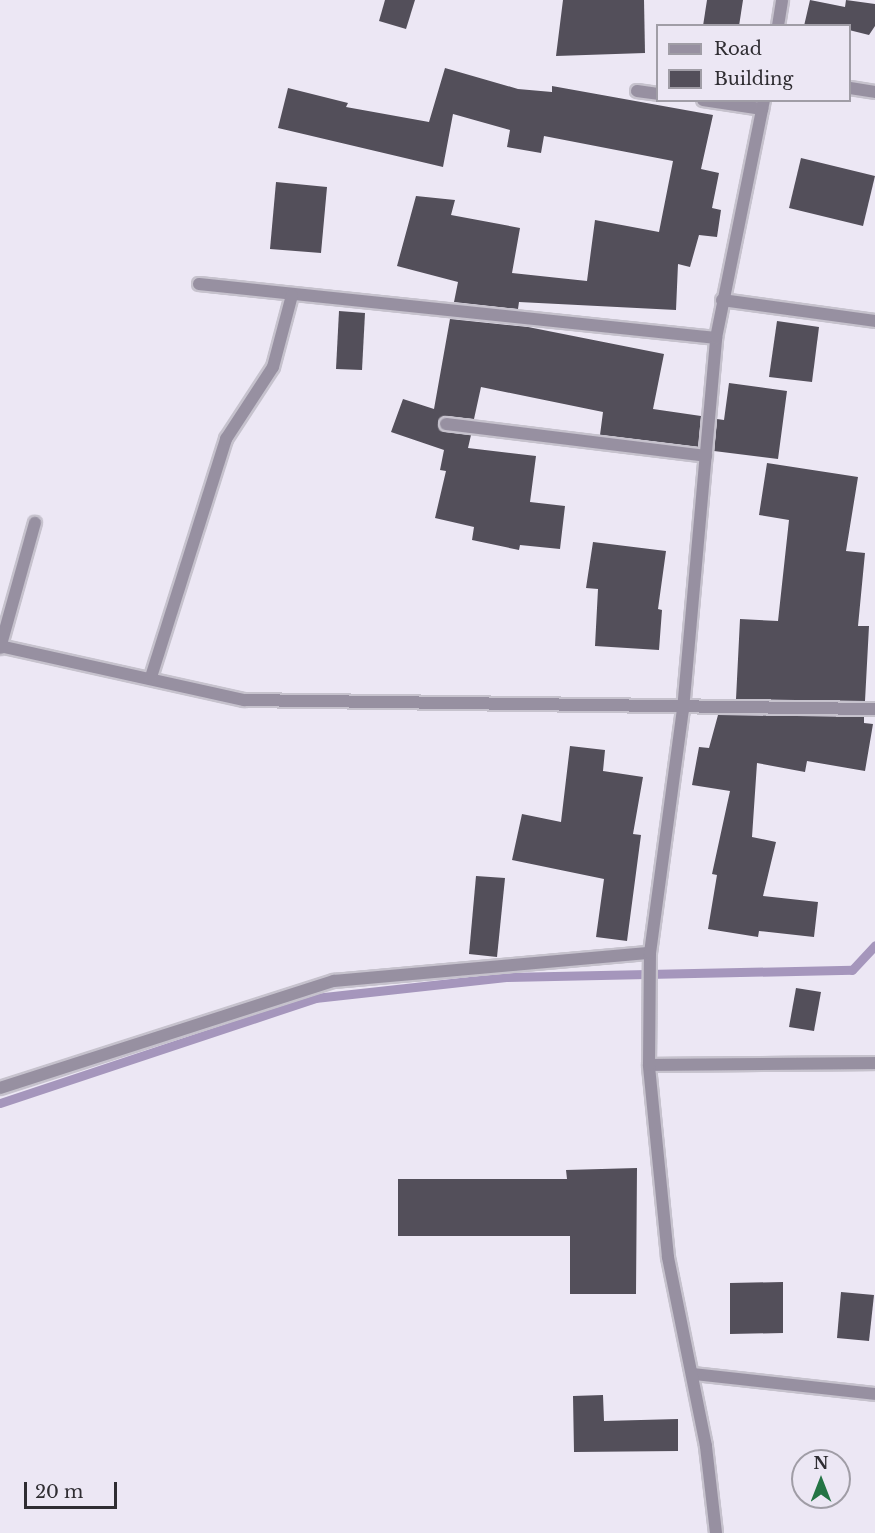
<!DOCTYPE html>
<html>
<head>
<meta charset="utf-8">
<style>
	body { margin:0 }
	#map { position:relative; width:875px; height:1533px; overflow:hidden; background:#ece7f4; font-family:"Libre Baskerville",serif }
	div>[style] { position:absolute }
	.stream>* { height:9px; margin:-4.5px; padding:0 4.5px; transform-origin:4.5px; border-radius:4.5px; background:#a596bc }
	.building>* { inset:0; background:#534f5a }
	.roads { filter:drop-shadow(2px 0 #c6c2cd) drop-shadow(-2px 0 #c6c2cd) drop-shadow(0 2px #c6c2cd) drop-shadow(0 -2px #c6c2cd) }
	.minor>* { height:12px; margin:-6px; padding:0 6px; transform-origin:6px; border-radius:6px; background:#9790a1 }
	span { translate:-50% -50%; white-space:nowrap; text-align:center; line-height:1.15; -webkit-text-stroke:6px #ece7f4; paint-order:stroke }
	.legend { position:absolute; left:656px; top:24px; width:195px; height:78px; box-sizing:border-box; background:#ece7f4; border:2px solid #a09da6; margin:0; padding:8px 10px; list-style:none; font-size:18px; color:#2f2d32 }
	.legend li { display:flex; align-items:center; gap:12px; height:30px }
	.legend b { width:30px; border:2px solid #a09da6 }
	.north { position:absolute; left:791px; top:1449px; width:60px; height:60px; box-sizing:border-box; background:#ece7f4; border:2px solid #a09da6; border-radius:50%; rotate:0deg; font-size:16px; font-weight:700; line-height:24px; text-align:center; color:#2f2d32 }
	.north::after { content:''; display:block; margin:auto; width:21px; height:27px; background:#247444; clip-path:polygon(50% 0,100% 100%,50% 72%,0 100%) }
	.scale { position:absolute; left:24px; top:1482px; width:93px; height:27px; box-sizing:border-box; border:3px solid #2f2d32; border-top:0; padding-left:8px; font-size:18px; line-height:21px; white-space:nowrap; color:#2f2d32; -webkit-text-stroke:4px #ece7f4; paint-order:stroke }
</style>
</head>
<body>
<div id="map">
	<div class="stream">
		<i style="left:0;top:1103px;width:332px;rotate:-18.4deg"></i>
		<i style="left:315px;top:998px;width:192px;rotate:-6.3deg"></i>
		<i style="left:506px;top:977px;width:346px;rotate:-1.2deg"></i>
		<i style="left:852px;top:970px;width:34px;rotate:-47deg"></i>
	</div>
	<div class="building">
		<i style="clip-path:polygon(385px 0,415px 0,406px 29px,379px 21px)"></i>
		<i style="clip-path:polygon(563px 0,644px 0,645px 53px,556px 56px)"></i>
		<i style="clip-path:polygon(707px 0,743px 0,739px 26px,703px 26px)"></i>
		<i style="clip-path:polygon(810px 0,845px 7px,846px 0,875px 4px,875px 26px,869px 35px,849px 30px,849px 26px,804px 26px)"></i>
		<i style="clip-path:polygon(445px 68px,518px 89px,552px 92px,552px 86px,713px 115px,701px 169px,719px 173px,712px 208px,721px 210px,717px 237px,699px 235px,690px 267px,678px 264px,676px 310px,519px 302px,518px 309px,454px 302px,458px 282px,397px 266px,416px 196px,455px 200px,451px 215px,520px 228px,512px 273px,587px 281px,595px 220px,659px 232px,673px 161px,544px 136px,541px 153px,507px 147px,510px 130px,453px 114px,443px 167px,278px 128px,288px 88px,348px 103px,346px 107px,429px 122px)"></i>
		<i style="clip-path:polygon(801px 158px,875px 176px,863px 226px,789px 208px)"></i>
		<i style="clip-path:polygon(276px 182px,327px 187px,321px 253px,270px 249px)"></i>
		<i style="clip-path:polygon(339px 311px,365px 313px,362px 370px,336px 369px)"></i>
		<i style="clip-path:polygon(450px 319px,528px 327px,664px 354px,653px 409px,701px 416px,698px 447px,600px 435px,603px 412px,481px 387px,474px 419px,443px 416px,439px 428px,471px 435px,468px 448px,536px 456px,530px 502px,565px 506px,560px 549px,520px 545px,519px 550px,472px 540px,474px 527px,435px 518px,446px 471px,440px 470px,444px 450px,391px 432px,403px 399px,434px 409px)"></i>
		<i style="clip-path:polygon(777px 321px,819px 327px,812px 382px,769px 377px)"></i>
		<i style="clip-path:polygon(729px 383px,787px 391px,778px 459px,714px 451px,717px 419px,724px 420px)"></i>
		<i style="clip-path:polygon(767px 463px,858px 477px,846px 551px,865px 553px,858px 626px,869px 626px,865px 701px,736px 699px,740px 619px,778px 621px,789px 520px,759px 515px)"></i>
		<i style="clip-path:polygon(593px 542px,666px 551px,658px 609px,662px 610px,659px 650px,595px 646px,598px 589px,586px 588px)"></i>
		<i style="clip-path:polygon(718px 715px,864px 717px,864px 723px,873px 724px,865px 771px,807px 761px,805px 772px,757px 763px,752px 837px,776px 842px,763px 896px,818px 902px,814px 937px,759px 931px,758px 937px,708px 929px,717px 875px,712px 874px,730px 791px,692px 785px,699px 747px,709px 748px)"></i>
		<i style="clip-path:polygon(570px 746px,605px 750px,603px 771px,643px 777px,633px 834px,641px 835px,627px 941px,596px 937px,604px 879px,512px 860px,522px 814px,561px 822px)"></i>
		<i style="clip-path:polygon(476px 876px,505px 878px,497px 957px,469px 954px)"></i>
		<i style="clip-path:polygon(796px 988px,821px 992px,814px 1031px,789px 1027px)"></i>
		<i style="clip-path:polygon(637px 1168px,636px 1294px,570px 1294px,570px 1236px,398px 1236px,398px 1179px,567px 1179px,566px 1170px)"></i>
		<i style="clip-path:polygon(783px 1282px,783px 1333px,730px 1334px,730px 1283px)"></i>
		<i style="clip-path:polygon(841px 1292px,874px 1295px,869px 1341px,837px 1338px)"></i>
		<i style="clip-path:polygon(603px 1395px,604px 1421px,678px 1419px,678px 1451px,574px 1452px,573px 1396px)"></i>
	</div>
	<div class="roads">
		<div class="minor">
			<i style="left:778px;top:26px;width:26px;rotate:-81deg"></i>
			<i style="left:850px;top:88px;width:25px;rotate:9deg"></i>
			<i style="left:637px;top:91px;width:21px;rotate:8deg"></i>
			<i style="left:703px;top:100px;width:60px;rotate:8.7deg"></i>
			<i style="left:199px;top:284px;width:520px;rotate:5.96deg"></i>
			<i style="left:722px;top:300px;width:154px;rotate:7.8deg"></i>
			<i style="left:446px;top:424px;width:262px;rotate:7deg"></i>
			<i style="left:0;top:646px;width:250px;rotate:12.5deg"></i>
			<i style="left:244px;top:700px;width:631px;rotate:0.82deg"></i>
			<i style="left:0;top:648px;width:130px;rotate:-74.4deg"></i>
			<i style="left:151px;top:677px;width:250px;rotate:-72.5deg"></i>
			<i style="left:226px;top:439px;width:86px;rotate:-56.9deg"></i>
			<i style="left:273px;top:367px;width:74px;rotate:-75.2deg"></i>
			<i style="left:649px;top:1065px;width:226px;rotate:-0.5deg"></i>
			<i style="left:0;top:1088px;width:351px;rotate:-17.8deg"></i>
			<i style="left:334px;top:981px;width:317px;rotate:-5.1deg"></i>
			<i style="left:694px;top:1374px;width:182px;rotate:6.3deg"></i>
			<i style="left:716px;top:1533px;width:88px;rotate:-96.6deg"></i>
			<i style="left:706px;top:1446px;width:193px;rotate:-101.4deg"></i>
			<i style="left:668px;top:1257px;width:193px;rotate:-95.7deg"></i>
			<i style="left:649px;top:1065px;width:112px;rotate:-89.5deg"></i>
			<i style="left:650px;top:953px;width:245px;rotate:-82.3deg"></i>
			<i style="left:683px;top:710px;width:373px;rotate:-84.9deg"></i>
			<i style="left:716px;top:338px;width:243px;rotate:-78.6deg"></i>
		</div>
	</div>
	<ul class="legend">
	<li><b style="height:8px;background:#9790a1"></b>Road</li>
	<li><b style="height:16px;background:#534f5a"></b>Building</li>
	</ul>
	<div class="north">N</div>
	<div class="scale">20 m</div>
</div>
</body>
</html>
